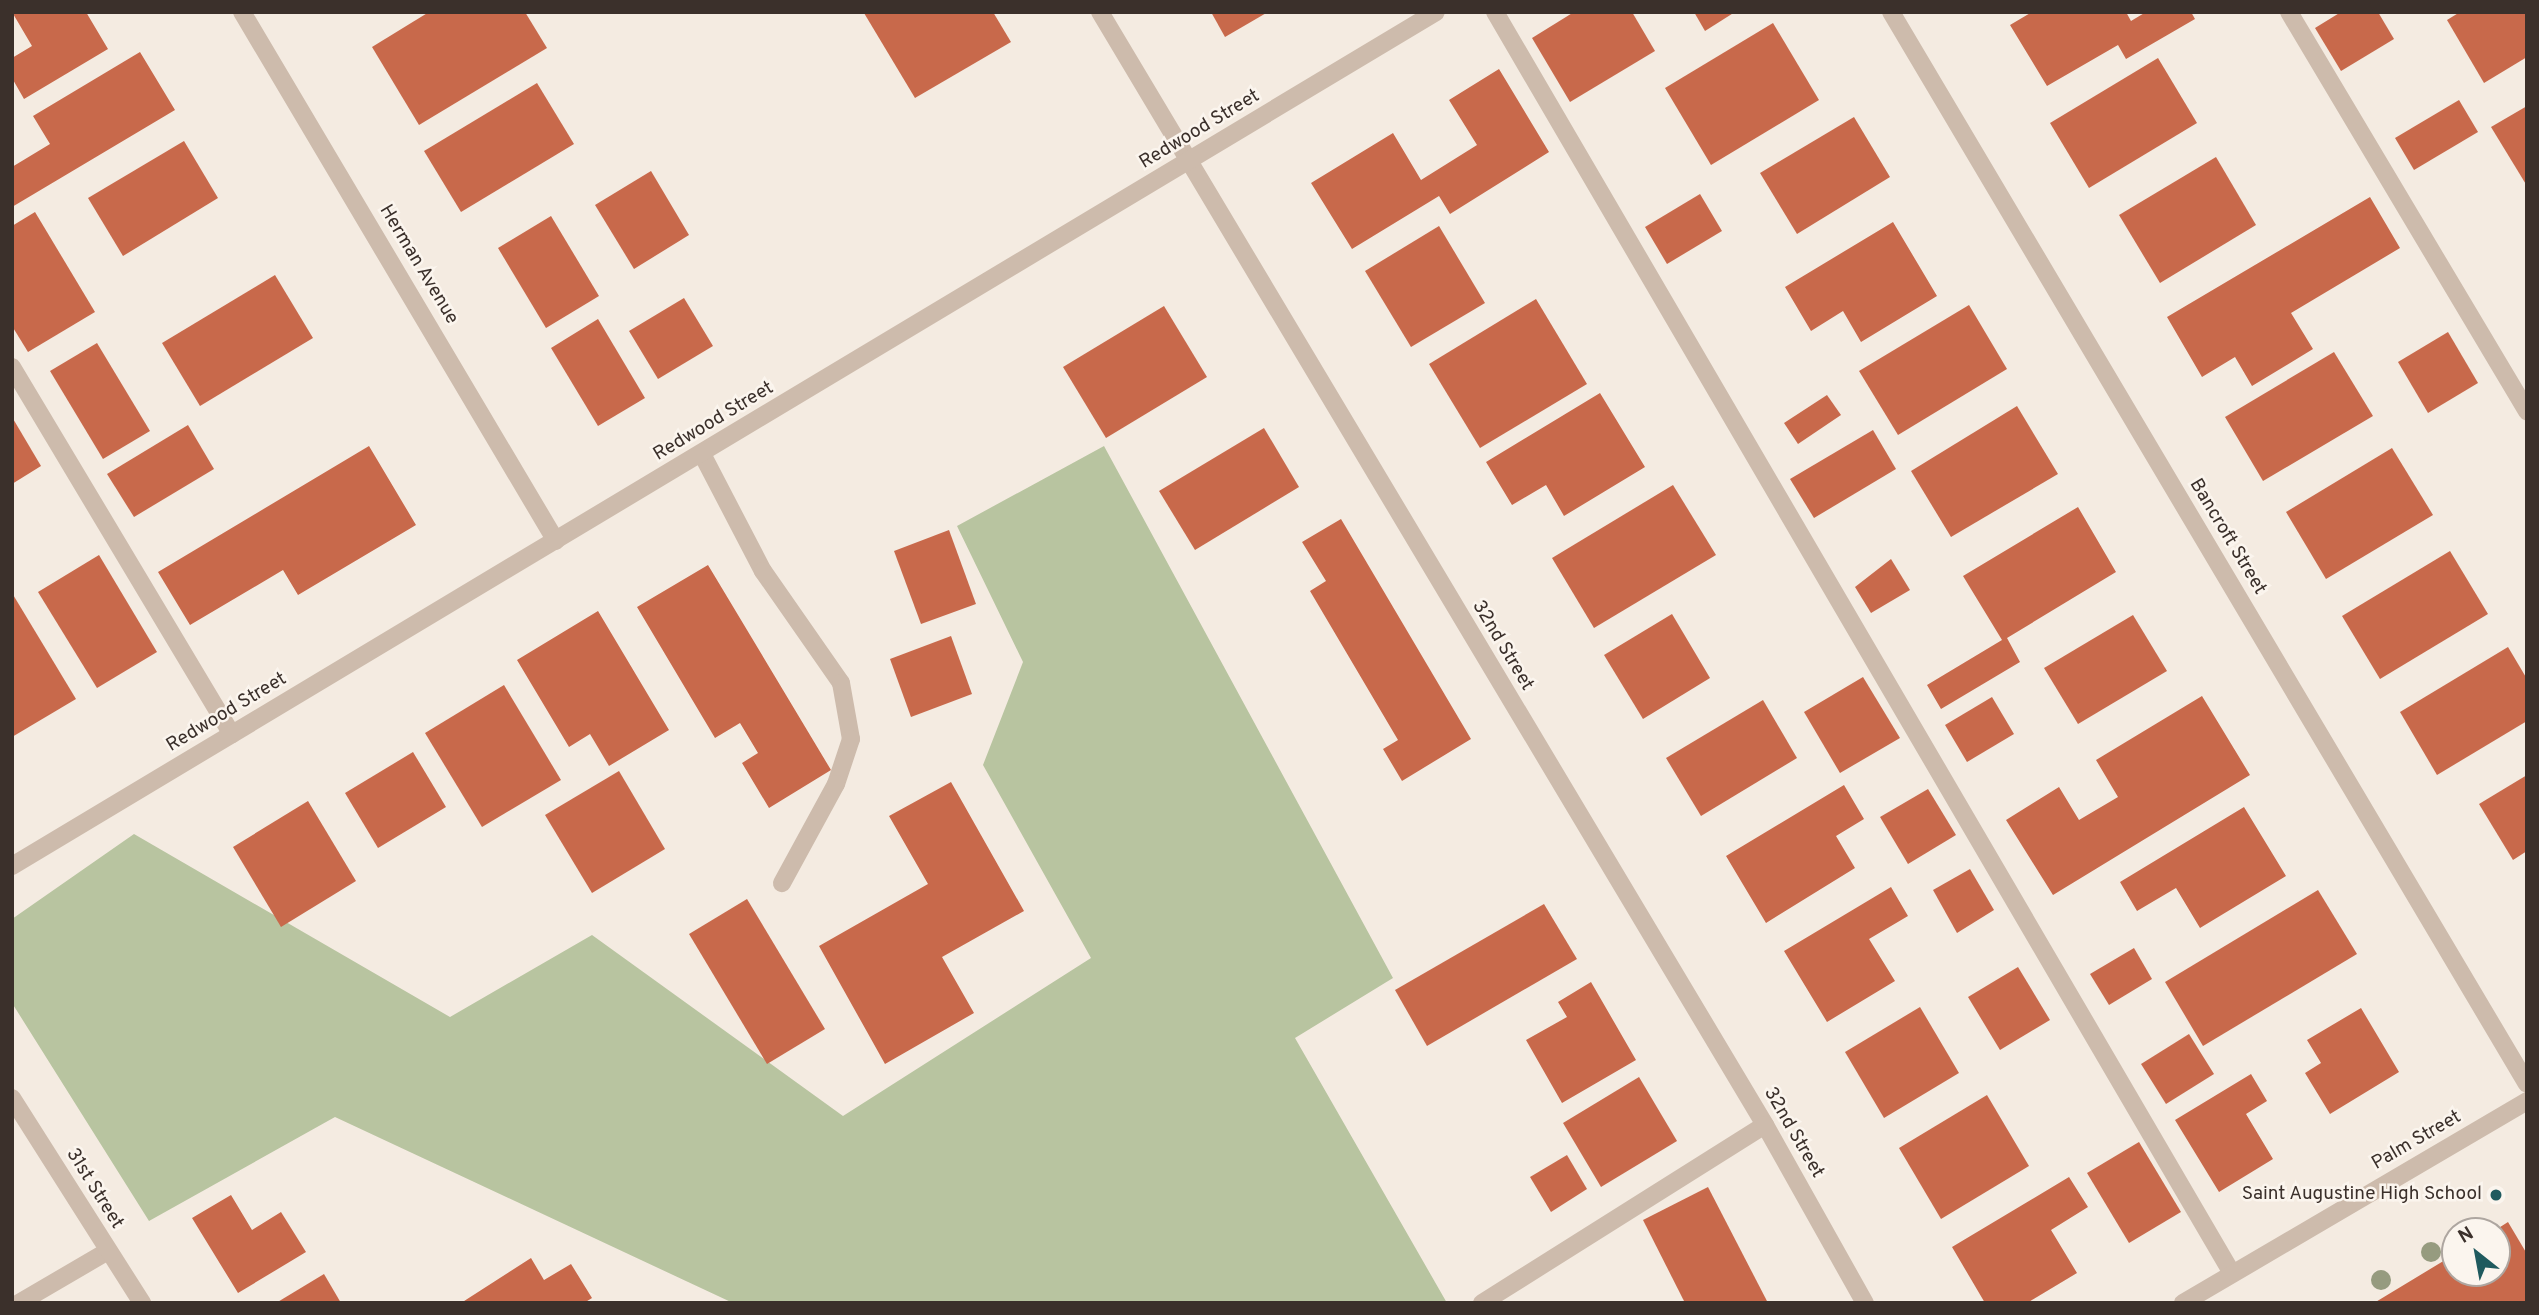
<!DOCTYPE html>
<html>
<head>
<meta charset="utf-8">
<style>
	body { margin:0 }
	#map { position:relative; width:2539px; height:1315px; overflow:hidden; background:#f4ebe1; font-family:Overpass,sans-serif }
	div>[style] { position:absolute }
	.green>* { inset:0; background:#b8c4a0 }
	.building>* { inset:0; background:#c8694b }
	.service>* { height:18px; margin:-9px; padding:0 9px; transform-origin:9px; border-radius:9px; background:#cdbbac }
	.minor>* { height:18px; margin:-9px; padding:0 9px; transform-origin:9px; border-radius:9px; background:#cdbbac }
	.tertiary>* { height:18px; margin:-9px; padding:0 9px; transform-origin:9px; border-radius:9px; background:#cdbbac }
	.trees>* { width:20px; height:20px; margin:-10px; border-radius:50%; background:#969b7f }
	.dots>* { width:19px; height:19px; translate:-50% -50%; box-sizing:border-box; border:4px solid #fbf5ee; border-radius:50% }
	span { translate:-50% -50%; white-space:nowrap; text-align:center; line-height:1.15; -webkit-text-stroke:5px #fbf5ee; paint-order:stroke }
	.street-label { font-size:19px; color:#3b302b }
	.poi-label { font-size:19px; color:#3b302b }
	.right { translate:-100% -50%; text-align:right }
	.frame { position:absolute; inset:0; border:14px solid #3b302b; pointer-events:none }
	.north { position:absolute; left:2441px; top:1217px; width:70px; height:70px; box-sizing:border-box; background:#fbf5ee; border:2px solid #aea6a0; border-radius:50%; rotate:329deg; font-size:19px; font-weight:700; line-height:28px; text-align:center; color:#3b302b }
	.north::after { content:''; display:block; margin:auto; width:24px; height:32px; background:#1f5a5e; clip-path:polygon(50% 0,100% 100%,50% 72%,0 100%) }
</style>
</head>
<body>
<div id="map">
	<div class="green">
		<i style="clip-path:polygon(1104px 446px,1393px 978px,1295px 1038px,1447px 1303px,733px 1303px,335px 1117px,149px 1221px,12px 1003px,12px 919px,134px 834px,450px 1017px,592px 935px,843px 1116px,1091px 958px,983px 765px,1023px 662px,957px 526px)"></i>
	</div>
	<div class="building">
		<i style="clip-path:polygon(12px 12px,86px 12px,108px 49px,24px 99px,12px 78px,12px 58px,32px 46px)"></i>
		<i style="clip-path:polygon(429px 12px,525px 12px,547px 48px,419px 125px,372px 47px)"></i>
		<i style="clip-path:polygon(993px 12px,1011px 42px,915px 98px,864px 13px)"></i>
		<i style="clip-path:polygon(1211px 12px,1268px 12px,1225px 37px)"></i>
		<i style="clip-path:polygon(1574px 12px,1632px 12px,1655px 51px,1570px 102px,1532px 38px)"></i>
		<i style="clip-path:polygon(1694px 12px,1735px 12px,1705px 31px)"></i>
		<i style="clip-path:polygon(2032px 12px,2126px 12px,2131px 21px,2146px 12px,2191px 12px,2195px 19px,2126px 59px,2118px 45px,2047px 86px,2010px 25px)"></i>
		<i style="clip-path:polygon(2341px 12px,2378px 12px,2394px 39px,2341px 71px,2315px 28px)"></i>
		<i style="clip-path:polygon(2460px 12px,2527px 12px,2527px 57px,2484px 83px,2447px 20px)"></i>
		<i style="clip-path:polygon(1773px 23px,1819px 100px,1711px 165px,1665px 88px)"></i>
		<i style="clip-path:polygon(140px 52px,175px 110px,12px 207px,12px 167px,50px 144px,33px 116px)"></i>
		<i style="clip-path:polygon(2158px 58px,2197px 123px,2089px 188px,2050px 123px)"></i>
		<i style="clip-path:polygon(1499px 69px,1549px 152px,1450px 214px,1439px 196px,1352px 249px,1311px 183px,1393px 133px,1421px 180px,1477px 145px,1449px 100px)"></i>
		<i style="clip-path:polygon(537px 83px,574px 144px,461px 212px,424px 151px)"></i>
		<i style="clip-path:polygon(2459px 100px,2478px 132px,2414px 170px,2395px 138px)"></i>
		<i style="clip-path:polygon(2527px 106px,2527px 186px,2491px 127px)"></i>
		<i style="clip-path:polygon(1854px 117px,1890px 177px,1797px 234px,1760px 173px)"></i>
		<i style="clip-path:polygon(184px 141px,218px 198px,123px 256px,88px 198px)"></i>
		<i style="clip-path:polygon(2216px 157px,2256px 225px,2160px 283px,2119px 215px)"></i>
		<i style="clip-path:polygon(651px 171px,689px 235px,634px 269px,595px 205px)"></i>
		<i style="clip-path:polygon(1700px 194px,1722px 231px,1667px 264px,1645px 227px)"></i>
		<i style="clip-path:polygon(2370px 197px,2400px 248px,2291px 313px,2313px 349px,2252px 386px,2235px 357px,2202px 377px,2167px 317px)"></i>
		<i style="clip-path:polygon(35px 212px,95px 312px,28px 352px,12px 326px,12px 226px)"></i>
		<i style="clip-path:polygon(551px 216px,599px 296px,546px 328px,498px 248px)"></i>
		<i style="clip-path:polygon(1893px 222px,1937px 296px,1861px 342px,1843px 311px,1811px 331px,1785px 287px)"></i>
		<i style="clip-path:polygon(1439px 226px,1485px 303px,1411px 347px,1365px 271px)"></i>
		<i style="clip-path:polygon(275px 275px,313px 338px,200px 406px,162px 343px)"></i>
		<i style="clip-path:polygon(684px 298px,713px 346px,658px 379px,629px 331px)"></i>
		<i style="clip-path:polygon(1536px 299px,1587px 384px,1480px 448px,1429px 364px)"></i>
		<i style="clip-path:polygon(1969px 305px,2007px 369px,1898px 435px,1859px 371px)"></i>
		<i style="clip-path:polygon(1164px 306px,1207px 377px,1106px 438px,1063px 367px)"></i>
		<i style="clip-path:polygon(598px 319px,645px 398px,598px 426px,551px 348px)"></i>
		<i style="clip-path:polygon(2448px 332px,2478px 383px,2428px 413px,2398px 362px)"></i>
		<i style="clip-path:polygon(97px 343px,150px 431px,103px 459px,50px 371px)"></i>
		<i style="clip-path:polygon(2334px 352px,2373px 416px,2263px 481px,2225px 417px)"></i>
		<i style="clip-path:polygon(1600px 393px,1645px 467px,1564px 516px,1546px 485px,1512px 505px,1486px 462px)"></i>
		<i style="clip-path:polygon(1827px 395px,1841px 415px,1798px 444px,1784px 423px)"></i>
		<i style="clip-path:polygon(2017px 406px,2058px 474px,1951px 537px,1911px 471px)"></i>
		<i style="clip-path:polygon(12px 417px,41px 466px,12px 484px)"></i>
		<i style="clip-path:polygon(188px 425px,214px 469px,134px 517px,107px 474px)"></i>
		<i style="clip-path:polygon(1264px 428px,1299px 487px,1195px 550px,1159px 491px)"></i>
		<i style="clip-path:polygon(1873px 430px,1896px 469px,1814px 518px,1790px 479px)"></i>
		<i style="clip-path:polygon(369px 446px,416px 525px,298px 595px,283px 570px,190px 625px,158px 572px)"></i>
		<i style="clip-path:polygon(2392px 448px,2433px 515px,2326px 579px,2286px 512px)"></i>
		<i style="clip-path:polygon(1673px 485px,1716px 555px,1594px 628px,1552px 558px)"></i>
		<i style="clip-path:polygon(2078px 507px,2116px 572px,2007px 638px,2020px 662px,1941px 709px,1927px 685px,2002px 640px,1963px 576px)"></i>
		<i style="clip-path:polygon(1341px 519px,1471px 739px,1402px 781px,1383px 749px,1398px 740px,1310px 591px,1326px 581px,1302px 542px)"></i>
		<i style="clip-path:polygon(949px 530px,976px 604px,921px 624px,894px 551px)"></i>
		<i style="clip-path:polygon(2450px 551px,2488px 614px,2380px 679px,2342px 616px)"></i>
		<i style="clip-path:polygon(99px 555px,157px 652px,97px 688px,38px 592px)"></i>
		<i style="clip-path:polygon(1891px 559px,1910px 590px,1871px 613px,1855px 587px)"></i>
		<i style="clip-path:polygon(708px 565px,831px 770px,769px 808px,742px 763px,758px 753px,740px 723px,715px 738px,637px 607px)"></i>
		<i style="clip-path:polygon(12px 593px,76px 699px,12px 737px)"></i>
		<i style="clip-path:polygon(598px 611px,669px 730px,609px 766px,590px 734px,569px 747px,517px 660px)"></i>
		<i style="clip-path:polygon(1672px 614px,1710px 678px,1643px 719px,1604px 655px)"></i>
		<i style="clip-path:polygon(2133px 615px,2167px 671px,2078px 724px,2044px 668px)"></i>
		<i style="clip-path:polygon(951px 636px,972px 694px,911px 717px,890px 659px)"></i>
		<i style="clip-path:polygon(2508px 647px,2527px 679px,2527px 721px,2437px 775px,2400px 712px)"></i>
		<i style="clip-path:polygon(1863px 677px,1900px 738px,1840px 773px,1804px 712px)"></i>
		<i style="clip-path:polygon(504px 685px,561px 780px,482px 827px,425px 733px)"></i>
		<i style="clip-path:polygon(2202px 696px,2250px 775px,2053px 895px,2006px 820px,2059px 787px,2079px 820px,2118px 797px,2096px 760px)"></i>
		<i style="clip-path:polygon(1992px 697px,2014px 734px,1967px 762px,1945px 725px)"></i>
		<i style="clip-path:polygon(1763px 700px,1797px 758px,1701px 816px,1666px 758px)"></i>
		<i style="clip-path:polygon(413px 752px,446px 807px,378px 848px,345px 793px)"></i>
		<i style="clip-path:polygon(619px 771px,665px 849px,592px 893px,545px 815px)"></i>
		<i style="clip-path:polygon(2527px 775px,2527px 851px,2513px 860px,2479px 804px)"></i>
		<i style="clip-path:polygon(951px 782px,1024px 911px,942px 957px,974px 1013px,885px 1064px,819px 946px,928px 884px,889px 816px)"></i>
		<i style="clip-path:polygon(1844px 785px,1864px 819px,1836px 836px,1855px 868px,1766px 923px,1726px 856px)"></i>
		<i style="clip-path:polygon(1928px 789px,1956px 835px,1908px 864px,1880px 817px)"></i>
		<i style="clip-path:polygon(308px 801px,356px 881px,281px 927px,233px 847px)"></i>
		<i style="clip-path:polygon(2244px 807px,2286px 876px,2200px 928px,2176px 888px,2137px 911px,2120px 882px)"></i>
		<i style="clip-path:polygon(1970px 869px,1994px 910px,1957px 933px,1933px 890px)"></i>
		<i style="clip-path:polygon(1891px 887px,1908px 916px,1869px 939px,1895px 981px,1827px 1022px,1784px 951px)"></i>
		<i style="clip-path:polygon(2318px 890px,2357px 954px,2203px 1046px,2165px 982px)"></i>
		<i style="clip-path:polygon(747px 899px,825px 1029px,767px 1064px,689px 934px)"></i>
		<i style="clip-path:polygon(1544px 904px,1577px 959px,1427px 1046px,1395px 990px)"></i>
		<i style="clip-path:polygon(2134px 948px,2152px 979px,2109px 1005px,2090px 974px)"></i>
		<i style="clip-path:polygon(2018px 967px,2050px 1020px,2000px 1050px,1968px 997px)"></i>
		<i style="clip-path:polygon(1591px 982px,1636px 1060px,1562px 1103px,1526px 1040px,1567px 1017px,1558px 1002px)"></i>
		<i style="clip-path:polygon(1920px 1007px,1959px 1073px,1884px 1118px,1845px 1052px)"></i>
		<i style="clip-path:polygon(2361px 1008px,2399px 1072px,2330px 1114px,2305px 1073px,2321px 1063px,2307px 1040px)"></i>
		<i style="clip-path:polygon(2189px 1034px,2214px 1074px,2166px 1104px,2141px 1064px)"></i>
		<i style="clip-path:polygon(2251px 1074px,2267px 1101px,2246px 1114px,2273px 1159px,2219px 1192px,2175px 1120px)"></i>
		<i style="clip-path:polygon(1639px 1077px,1677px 1141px,1601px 1187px,1563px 1123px)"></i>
		<i style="clip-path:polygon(1987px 1095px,2029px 1166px,1941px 1219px,1899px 1148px)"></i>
		<i style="clip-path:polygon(2139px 1142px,2181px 1212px,2129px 1243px,2087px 1173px)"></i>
		<i style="clip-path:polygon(1567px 1155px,1587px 1189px,1551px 1212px,1530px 1177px)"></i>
		<i style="clip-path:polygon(2069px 1177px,2088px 1207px,2051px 1230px,2077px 1273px,2027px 1303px,1985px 1303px,1952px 1247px)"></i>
		<i style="clip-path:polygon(1708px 1187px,1768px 1303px,1685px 1303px,1643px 1220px)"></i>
		<i style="clip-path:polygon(231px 1195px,252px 1230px,281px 1212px,306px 1252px,238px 1293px,192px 1218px)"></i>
		<i style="clip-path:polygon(2508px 1222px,2527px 1254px,2527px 1303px,2374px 1303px,2455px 1254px,2455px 1273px,2497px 1273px,2497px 1229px)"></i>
		<i style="clip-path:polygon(531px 1258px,544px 1280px,571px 1264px,592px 1298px,584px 1303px,461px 1303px)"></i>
		<i style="clip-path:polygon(324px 1274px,341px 1303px,276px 1303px)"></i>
	</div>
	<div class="service">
		<i style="left:1495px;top:12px;width:1461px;rotate:59.7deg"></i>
		<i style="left:2289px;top:12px;width:465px;rotate:59.2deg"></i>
		<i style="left:12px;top:367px;width:428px;rotate:59.1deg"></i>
		<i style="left:702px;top:454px;width:132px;rotate:62.5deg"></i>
		<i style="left:763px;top:571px;width:136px;rotate:55.1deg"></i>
		<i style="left:841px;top:683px;width:57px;rotate:79.9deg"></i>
		<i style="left:851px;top:739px;width:47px;rotate:108.4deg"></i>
		<i style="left:836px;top:784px;width:113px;rotate:118.6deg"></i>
		<i style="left:19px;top:1303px;width:103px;rotate:-30.3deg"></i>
		<i style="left:1482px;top:1303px;width:334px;rotate:-32.2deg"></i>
	</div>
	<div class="minor">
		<i style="left:242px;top:12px;width:615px;rotate:59.31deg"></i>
		<i style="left:1891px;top:12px;width:1246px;rotate:59.32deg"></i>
		<i style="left:12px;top:1098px;width:243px;rotate:57.6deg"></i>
	</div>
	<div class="tertiary">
		<i style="left:1100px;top:12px;width:1297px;rotate:59.14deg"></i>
		<i style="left:1765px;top:1125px;width:204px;rotate:60.7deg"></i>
		<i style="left:12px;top:866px;width:1660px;rotate:-30.95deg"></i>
		<i style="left:2183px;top:1303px;width:399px;rotate:-30.4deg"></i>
	</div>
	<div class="trees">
		<i style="left:2431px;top:1252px"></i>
		<i style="left:2381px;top:1280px"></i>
	</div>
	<div class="dots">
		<i style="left:2496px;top:1195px;background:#1f5a5e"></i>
	</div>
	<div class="street-label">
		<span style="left:1200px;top:130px;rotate:-31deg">Redwood Street</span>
		<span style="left:418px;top:265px;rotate:59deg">Herman Avenue</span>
		<span style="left:714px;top:422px;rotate:-31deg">Redwood Street</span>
		<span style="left:2227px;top:537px;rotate:59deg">Bancroft Street</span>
		<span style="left:1502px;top:646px;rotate:59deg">32nd Street</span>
		<span style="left:227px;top:713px;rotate:-31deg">Redwood Street</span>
		<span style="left:1793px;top:1133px;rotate:60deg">32nd Street</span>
		<span style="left:2417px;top:1141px;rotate:-30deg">Palm Street</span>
		<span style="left:94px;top:1189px;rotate:58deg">31st Street</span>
	</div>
	<div class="poi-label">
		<span class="right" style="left:2482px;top:1195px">Saint Augustine High School</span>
	</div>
	<div class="frame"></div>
	<div class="north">N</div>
</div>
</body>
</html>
